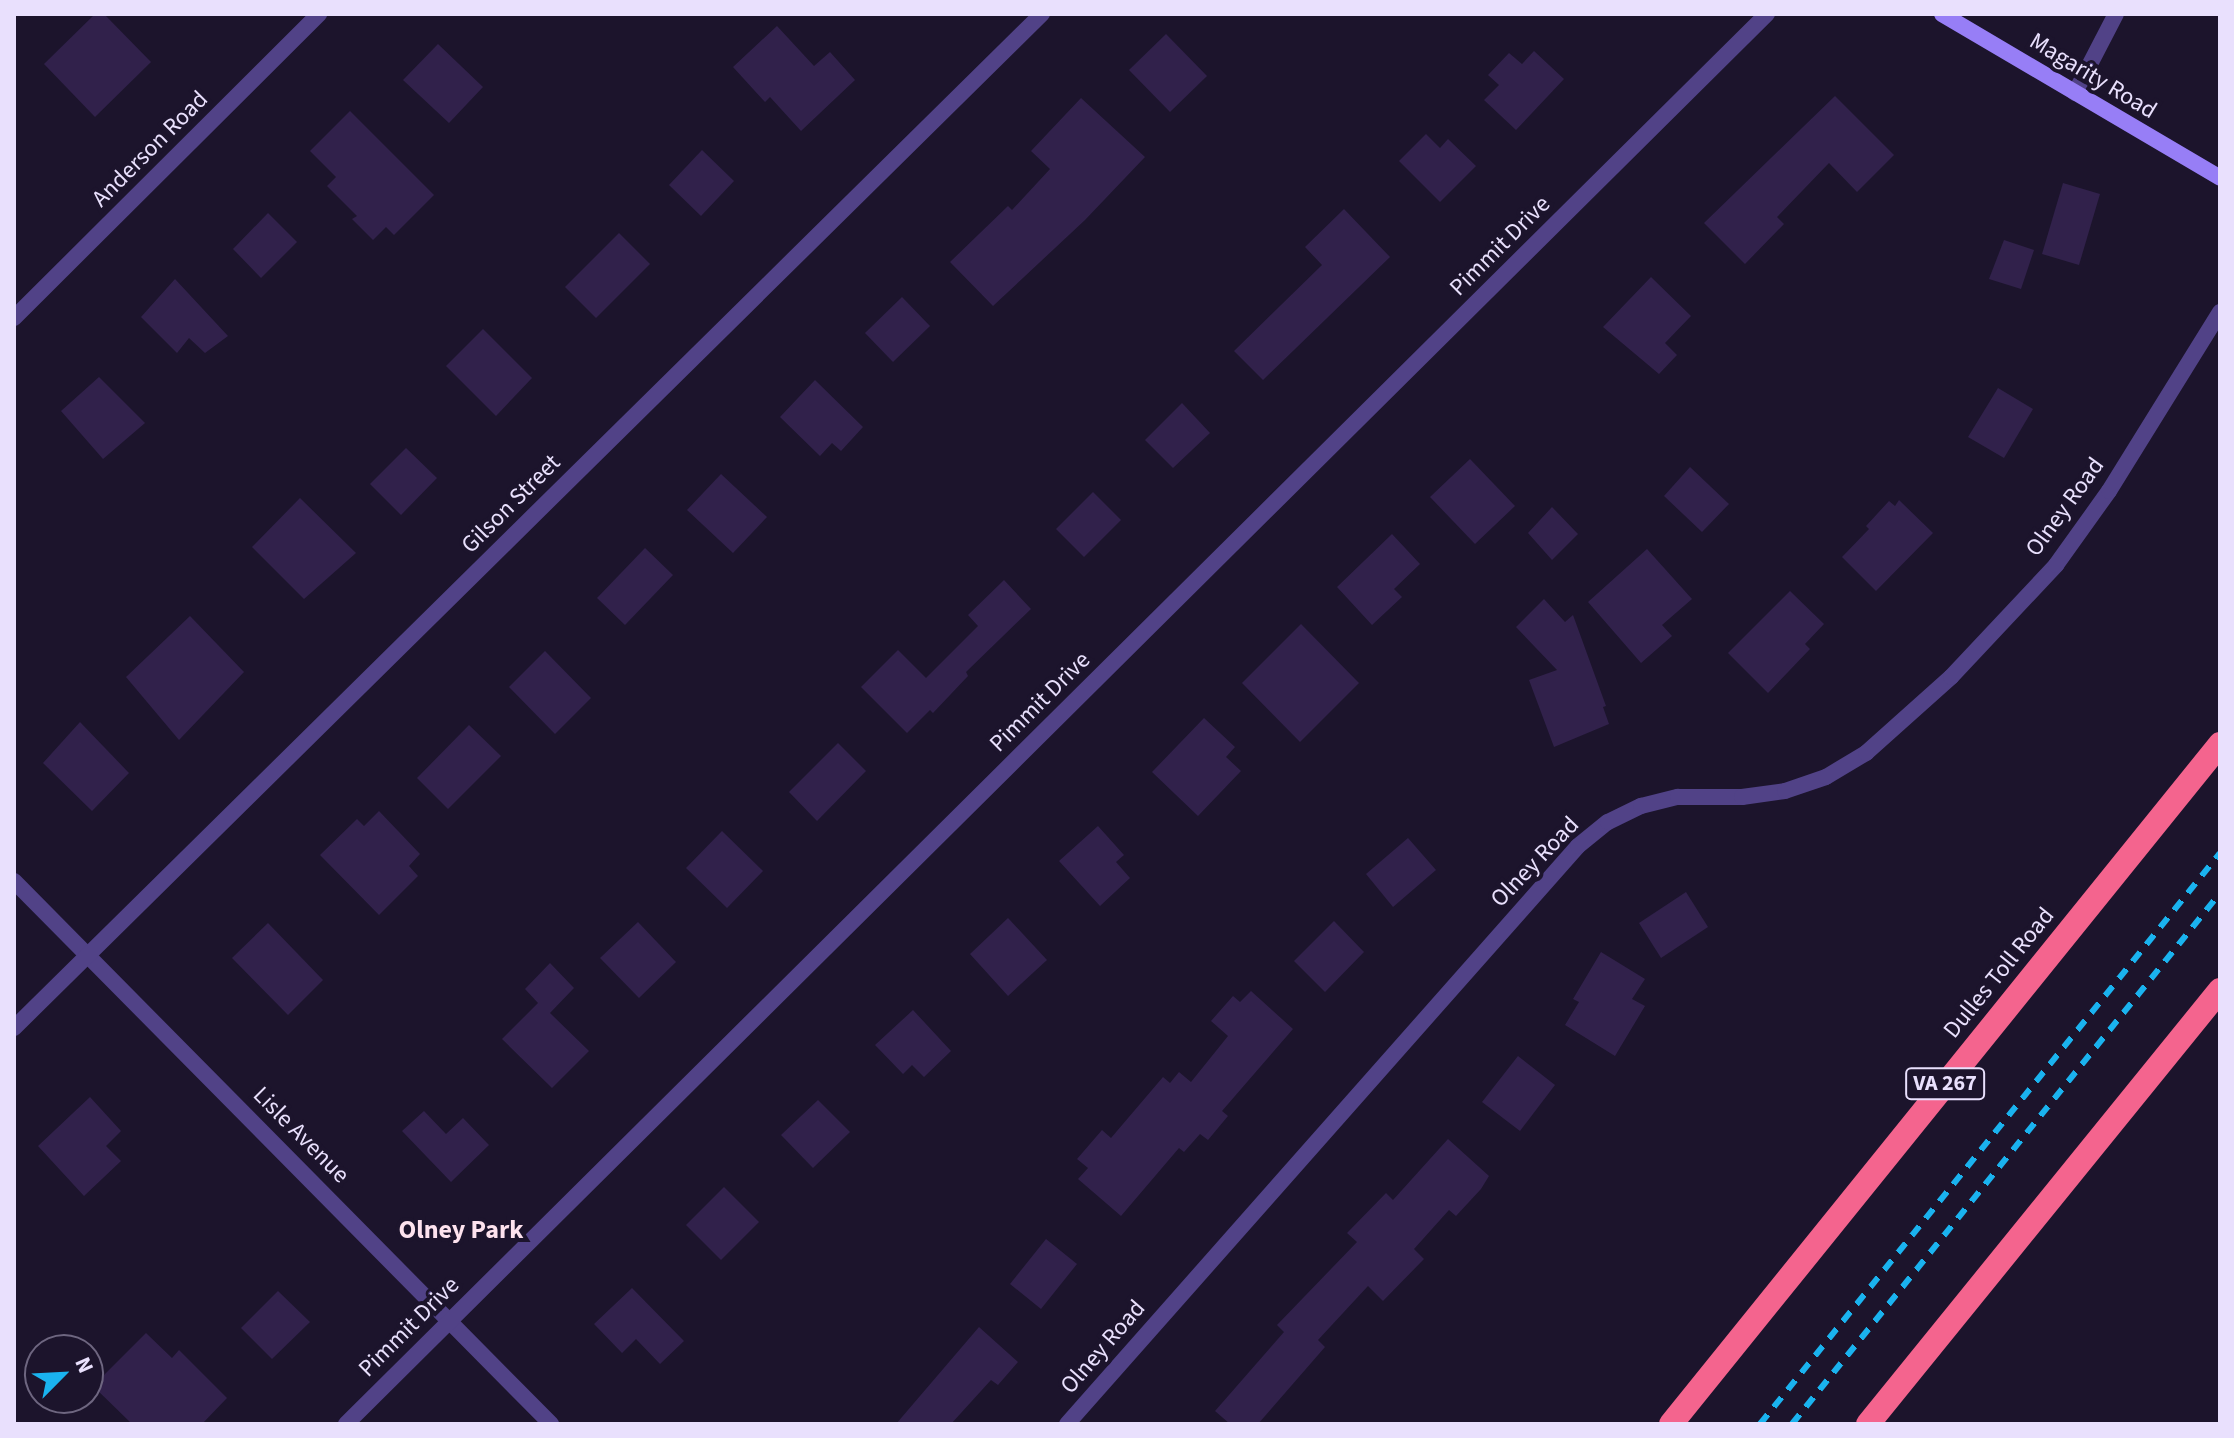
<!DOCTYPE html>
<html>
<head>
<meta charset="utf-8">
<style>
	body { margin:0 }
	#map { position:relative; width:2234px; height:1438px; overflow:hidden; background:#1c142c; font-family:"Source Sans 3",sans-serif }
	div>[style] { position:absolute }
	.building>* { inset:0; background:#31214b }
	.minor>* { height:16px; margin:-8px; padding:0 8px; transform-origin:8px; border-radius:8px; background:#514287 }
	.tertiary>* { height:16px; margin:-8px; padding:0 8px; transform-origin:8px; border-radius:8px; background:#514287 }
	.secondary>* { height:16px; margin:-8px; padding:0 8px; transform-origin:8px; border-radius:8px; background:#977ef6 }
	.motorway>* { height:24px; margin:-12px; padding:0 12px; transform-origin:12px; border-radius:12px; background:#f4648e }
	.rail>* { height:6px; margin-top:-3px; transform-origin:0; background:repeating-linear-gradient(90deg,#1ab3ef 0 12px,transparent 0 22px) }
	span { translate:-50% -50%; white-space:nowrap; text-align:center; line-height:1.15; -webkit-text-stroke:8px #1c142c; paint-order:stroke }
	.shield-label span { padding:2px 6px; background:#1c142c; border:2px solid; border-radius:6px; -webkit-text-stroke-width:0 }
	.shield-label { font-size:22px; color:#e9e0fd; font-weight:700 }
	.street-label { font-size:24px; color:#e9e0fd }
	.neighbourhood-label { font-size:26px; color:#fde2ee; font-weight:700 }
	.frame { position:absolute; inset:0; border:16px solid #e9e0fd; pointer-events:none }
	.north { position:absolute; left:24px; top:1334px; width:80px; height:80px; box-sizing:border-box; background:#1c142c; border:2px solid #6e6680; border-radius:50%; rotate:66deg; font-size:22px; font-weight:700; line-height:32px; text-align:center; color:#e9e0fd }
	.north::after { content:''; display:block; margin:auto; width:28px; height:36px; background:#1ab3ef; clip-path:polygon(50% 0,100% 100%,50% 72%,0 100%) }
</style>
</head>
<body>
<div id="map">
	<div class="building">
		<i style="clip-path:polygon(95px 14px,104px 14px,151px 62px,95px 117px,44px 64px)"></i>
		<i style="clip-path:polygon(777px 26px,814px 66px,830px 52px,855px 80px,801px 131px,770px 97px,765px 102px,733px 67px)"></i>
		<i style="clip-path:polygon(1166px 34px,1207px 76px,1170px 112px,1129px 70px)"></i>
		<i style="clip-path:polygon(438px 44px,483px 87px,449px 123px,403px 80px)"></i>
		<i style="clip-path:polygon(1534px 51px,1564px 79px,1516px 130px,1484px 100px,1499px 85px,1488px 75px,1509px 53px,1522px 64px)"></i>
		<i style="clip-path:polygon(1835px 96px,1894px 155px,1857px 192px,1829px 163px,1777px 217px,1784px 224px,1745px 264px,1704px 223px)"></i>
		<i style="clip-path:polygon(1081px 98px,1145px 157px,1085px 220px,993px 306px,950px 262px,1008px 206px,1012px 210px,1050px 169px,1031px 151px)"></i>
		<i style="clip-path:polygon(350px 111px,434px 195px,394px 235px,386px 227px,373px 240px,352px 219px,357px 216px,327px 186px,336px 177px,310px 151px)"></i>
		<i style="clip-path:polygon(1426px 134px,1440px 148px,1448px 139px,1476px 166px,1440px 202px,1399px 161px)"></i>
		<i style="clip-path:polygon(702px 150px,734px 181px,701px 216px,669px 185px)"></i>
		<i style="clip-path:polygon(2063px 183px,2100px 194px,2079px 265px,2042px 254px)"></i>
		<i style="clip-path:polygon(1344px 209px,1390px 257px,1263px 380px,1234px 351px,1322px 265px,1305px 247px)"></i>
		<i style="clip-path:polygon(268px 213px,297px 242px,261px 278px,233px 249px)"></i>
		<i style="clip-path:polygon(619px 233px,650px 264px,596px 318px,565px 287px)"></i>
		<i style="clip-path:polygon(2004px 240px,2034px 250px,2021px 289px,1989px 279px)"></i>
		<i style="clip-path:polygon(1651px 277px,1691px 316px,1665px 343px,1677px 355px,1659px 374px,1603px 327px)"></i>
		<i style="clip-path:polygon(175px 279px,228px 336px,205px 353px,189px 338px,177px 353px,141px 317px)"></i>
		<i style="clip-path:polygon(902px 297px,930px 326px,893px 362px,865px 333px)"></i>
		<i style="clip-path:polygon(483px 329px,532px 378px,496px 416px,446px 366px)"></i>
		<i style="clip-path:polygon(99px 377px,145px 423px,103px 459px,61px 411px)"></i>
		<i style="clip-path:polygon(815px 380px,863px 427px,841px 451px,832px 443px,820px 456px,780px 417px)"></i>
		<i style="clip-path:polygon(1998px 388px,2033px 409px,2004px 458px,1968px 437px)"></i>
		<i style="clip-path:polygon(1182px 403px,1210px 433px,1173px 468px,1145px 440px)"></i>
		<i style="clip-path:polygon(406px 448px,437px 478px,401px 515px,370px 484px)"></i>
		<i style="clip-path:polygon(1470px 459px,1515px 506px,1475px 544px,1430px 497px)"></i>
		<i style="clip-path:polygon(1690px 467px,1729px 504px,1702px 532px,1664px 496px)"></i>
		<i style="clip-path:polygon(721px 474px,767px 517px,733px 553px,687px 510px)"></i>
		<i style="clip-path:polygon(1093px 492px,1121px 520px,1084px 557px,1056px 529px)"></i>
		<i style="clip-path:polygon(300px 498px,356px 553px,304px 599px,252px 547px)"></i>
		<i style="clip-path:polygon(1899px 500px,1933px 533px,1876px 591px,1842px 557px,1869px 529px,1866px 526px,1889px 501px,1895px 506px)"></i>
		<i style="clip-path:polygon(1552px 507px,1578px 534px,1552px 560px,1528px 533px)"></i>
		<i style="clip-path:polygon(1392px 534px,1420px 564px,1394px 589px,1402px 597px,1372px 625px,1337px 587px)"></i>
		<i style="clip-path:polygon(645px 548px,673px 575px,625px 625px,597px 598px)"></i>
		<i style="clip-path:polygon(1647px 549px,1692px 599px,1662px 625px,1672px 636px,1641px 663px,1588px 602px)"></i>
		<i style="clip-path:polygon(1004px 580px,1031px 609px,966px 672px,968px 676px,933px 713px,930px 710px,907px 733px,861px 687px,898px 650px,926px 678px,978px 626px,968px 615px)"></i>
		<i style="clip-path:polygon(1790px 591px,1824px 624px,1805px 644px,1810px 649px,1768px 693px,1728px 653px)"></i>
		<i style="clip-path:polygon(1544px 599px,1565px 622px,1573px 615px,1606px 706px,1603px 707px,1609px 724px,1554px 747px,1529px 680px,1557px 670px,1516px 627px)"></i>
		<i style="clip-path:polygon(190px 616px,244px 672px,179px 740px,126px 677px)"></i>
		<i style="clip-path:polygon(1301px 624px,1359px 683px,1300px 742px,1242px 683px)"></i>
		<i style="clip-path:polygon(545px 651px,591px 698px,555px 734px,509px 687px)"></i>
		<i style="clip-path:polygon(1204px 718px,1235px 747px,1226px 757px,1241px 771px,1198px 816px,1152px 772px)"></i>
		<i style="clip-path:polygon(80px 722px,129px 773px,92px 811px,43px 763px)"></i>
		<i style="clip-path:polygon(469px 725px,501px 756px,448px 809px,417px 778px)"></i>
		<i style="clip-path:polygon(838px 743px,866px 771px,817px 821px,789px 792px)"></i>
		<i style="clip-path:polygon(379px 811px,420px 854px,409px 866px,418px 876px,379px 915px,320px 855px,357px 819px,364px 826px)"></i>
		<i style="clip-path:polygon(1098px 826px,1124px 855px,1116px 862px,1130px 878px,1100px 906px,1059px 861px)"></i>
		<i style="clip-path:polygon(722px 831px,763px 871px,727px 908px,686px 868px)"></i>
		<i style="clip-path:polygon(1408px 838px,1436px 870px,1393px 907px,1366px 874px)"></i>
		<i style="clip-path:polygon(1686px 892px,1708px 927px,1661px 958px,1639px 923px)"></i>
		<i style="clip-path:polygon(1008px 918px,1047px 960px,1008px 996px,970px 954px)"></i>
		<i style="clip-path:polygon(1334px 921px,1364px 952px,1325px 992px,1294px 961px)"></i>
		<i style="clip-path:polygon(638px 922px,676px 962px,639px 998px,600px 958px)"></i>
		<i style="clip-path:polygon(268px 923px,323px 980px,288px 1015px,232px 958px)"></i>
		<i style="clip-path:polygon(1601px 952px,1645px 979px,1632px 999px,1645px 1006px,1615px 1056px,1565px 1025px,1579px 1002px,1573px 999px)"></i>
		<i style="clip-path:polygon(550px 963px,574px 988px,550px 1013px,589px 1051px,552px 1088px,502px 1039px,538px 1003px,525px 989px)"></i>
		<i style="clip-path:polygon(1251px 991px,1293px 1029px,1222px 1111px,1228px 1116px,1208px 1140px,1200px 1134px,1184px 1152px,1179px 1148px,1121px 1216px,1078px 1179px,1088px 1168px,1077px 1159px,1102px 1130px,1111px 1138px,1163px 1077px,1170px 1083px,1179px 1072px,1191px 1082px,1228px 1036px,1211px 1021px,1233px 996px,1240px 1002px)"></i>
		<i style="clip-path:polygon(913px 1010px,951px 1051px,924px 1077px,912px 1065px,903px 1074px,875px 1045px)"></i>
		<i style="clip-path:polygon(1518px 1056px,1555px 1085px,1520px 1131px,1482px 1102px)"></i>
		<i style="clip-path:polygon(90px 1097px,121px 1131px,106px 1146px,121px 1161px,84px 1196px,38px 1146px)"></i>
		<i style="clip-path:polygon(818px 1100px,850px 1132px,813px 1168px,781px 1135px)"></i>
		<i style="clip-path:polygon(424px 1111px,446px 1134px,463px 1118px,489px 1145px,451px 1182px,402px 1131px)"></i>
		<i style="clip-path:polygon(1448px 1139px,1489px 1176px,1481px 1189px,1456px 1216px,1449px 1210px,1414px 1249px,1424px 1259px,1383px 1301px,1368px 1286px,1318px 1340px,1325px 1347px,1258px 1424px,1230px 1424px,1215px 1411px,1284px 1332px,1277px 1325px,1357px 1242px,1347px 1233px,1386px 1193px,1393px 1200px)"></i>
		<i style="clip-path:polygon(724px 1187px,759px 1222px,721px 1260px,686px 1225px)"></i>
		<i style="clip-path:polygon(1046px 1239px,1077px 1264px,1041px 1309px,1010px 1284px)"></i>
		<i style="clip-path:polygon(632px 1288px,684px 1341px,660px 1364px,636px 1339px,622px 1353px,594px 1324px)"></i>
		<i style="clip-path:polygon(278px 1291px,310px 1322px,272px 1359px,241px 1328px)"></i>
		<i style="clip-path:polygon(979px 1327px,1018px 1362px,998px 1385px,991px 1380px,951px 1424px,896px 1424px)"></i>
		<i style="clip-path:polygon(146px 1333px,172px 1358px,179px 1350px,227px 1398px,202px 1424px,132px 1424px,93px 1386px)"></i>
	</div>
	<div class="minor">
		<i style="left:2075px;top:93px;width:89px;rotate:-62.6deg"></i>
		<i style="left:14px;top:881px;width:764px;rotate:45.32deg"></i>
		<i style="left:14px;top:1028px;width:1444px;rotate:-44.61deg"></i>
		<i style="left:346px;top:1424px;width:2002px;rotate:-44.78deg"></i>
		<i style="left:1067px;top:1424px;width:771px;rotate:-48.52deg"></i>
		<i style="left:1578px;top:846px;width:38px;rotate:-39deg"></i>
		<i style="left:1608px;top:822px;width:37px;rotate:-26deg"></i>
		<i style="left:1641px;top:806px;width:38px;rotate:-14deg"></i>
		<i style="left:1678px;top:797px;width:64px"></i>
		<i style="left:1742px;top:797px;width:43px;rotate:-7.9deg"></i>
		<i style="left:1785px;top:791px;width:43px;rotate:-18.9deg"></i>
		<i style="left:1826px;top:777px;width:47px;rotate:-31deg"></i>
		<i style="left:1866px;top:753px;width:114px;rotate:-41.8deg"></i>
		<i style="left:1951px;top:677px;width:154px;rotate:-46.8deg"></i>
		<i style="left:2056px;top:565px;width:91px;rotate:-54.4deg"></i>
		<i style="left:2109px;top:491px;width:211px;rotate:-58.2deg"></i>
	</div>
	<div class="tertiary">
		<i style="left:14px;top:318px;width:431px;rotate:-44.9deg"></i>
	</div>
	<div class="secondary">
		<i style="left:1942px;top:14px;width:323px;rotate:30.5deg"></i>
	</div>
	<div class="motorway">
		<i style="left:1671px;top:1424px;width:874px;rotate:-51.08deg"></i>
		<i style="left:1868px;top:1424px;width:559px;rotate:-50.96deg"></i>
	</div>
	<div class="rail">
		<i style="left:1760px;top:1424px;width:733px;rotate:-51.14deg"></i>
		<i style="left:1792px;top:1424px;width:682px;rotate:-51.13deg"></i>
	</div>
	<div class="shield-label">
		<span style="left:1945px;top:1084px">VA 267</span>
	</div>
	<div class="street-label">
		<span style="left:2093px;top:76px;rotate:31deg">Magarity Road</span>
		<span style="left:150px;top:149px;rotate:-45deg">Anderson Road</span>
		<span style="left:1500px;top:246px;rotate:-45deg">Pimmit Drive</span>
		<span style="left:511px;top:504px;rotate:-45deg">Gilson Street</span>
		<span style="left:2065px;top:507px;rotate:-54deg">Olney Road</span>
		<span style="left:1040px;top:702px;rotate:-45deg">Pimmit Drive</span>
		<span style="left:1535px;top:862px;rotate:-46deg">Olney Road</span>
		<span style="left:1999px;top:973px;rotate:-51deg">Dulles Toll Road</span>
		<span style="left:301px;top:1135px;rotate:45deg">Lisle Avenue</span>
		<span style="left:409px;top:1327px;rotate:-45deg">Pimmit Drive</span>
		<span style="left:1103px;top:1347px;rotate:-49deg">Olney Road</span>
	</div>
	<div class="neighbourhood-label">
		<span style="left:461px;top:1230px">Olney Park</span>
	</div>
	<div class="frame"></div>
	<div class="north">N</div>
</div>
</body>
</html>
